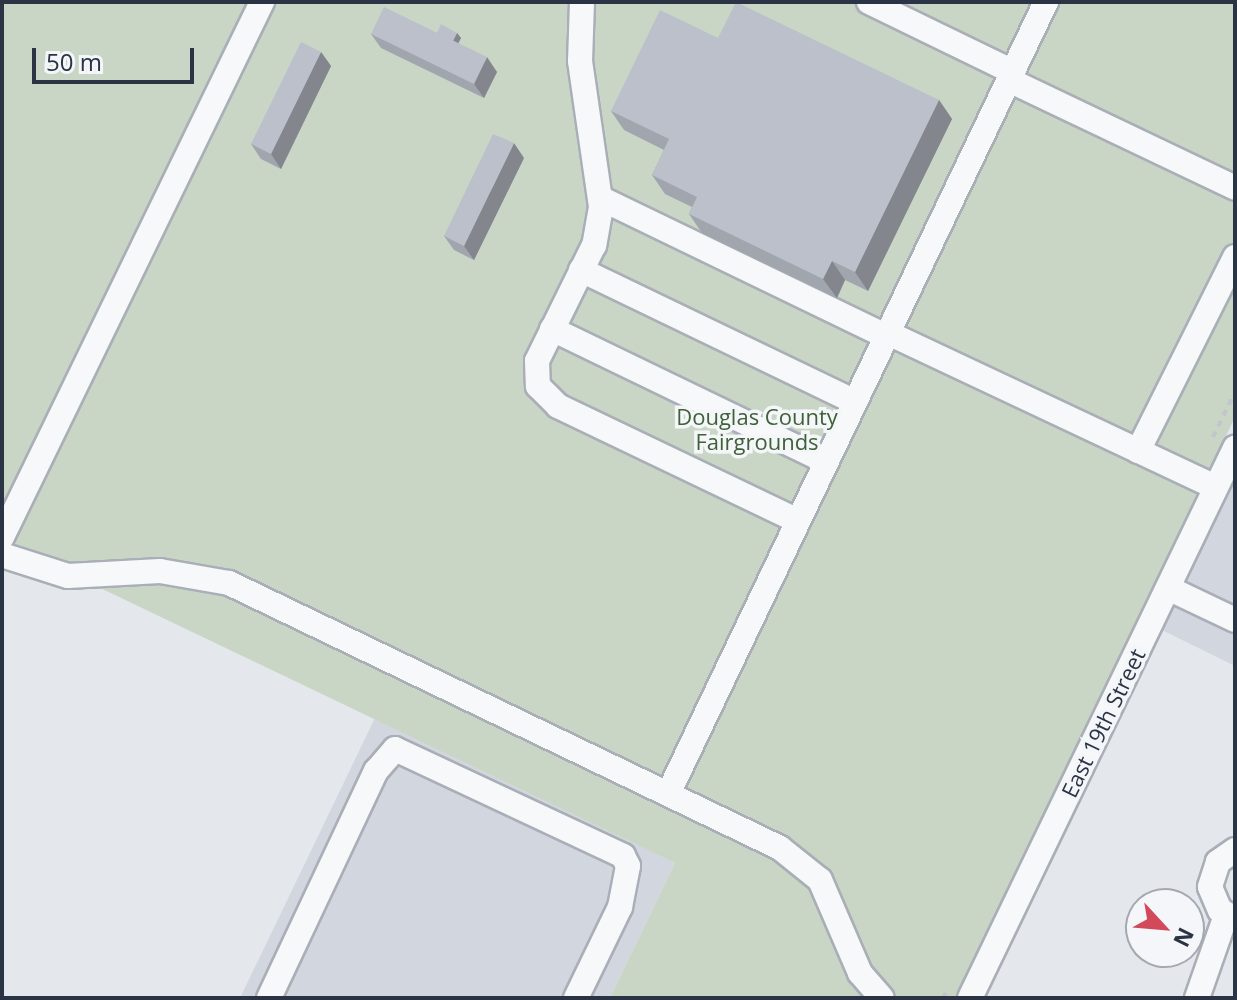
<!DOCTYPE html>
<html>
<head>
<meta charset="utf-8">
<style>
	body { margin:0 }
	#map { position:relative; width:1237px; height:1000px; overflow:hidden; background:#e4e7ec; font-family:"Open Sans",sans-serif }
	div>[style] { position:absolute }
	.built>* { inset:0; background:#d2d6de }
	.green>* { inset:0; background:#c9d6c5 }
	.path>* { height:4px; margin-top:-2px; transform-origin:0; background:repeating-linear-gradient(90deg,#c2c5cb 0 6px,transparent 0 12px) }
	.roads { filter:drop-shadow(2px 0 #a9aeb7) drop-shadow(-2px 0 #a9aeb7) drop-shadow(0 2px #a9aeb7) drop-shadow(0 -2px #a9aeb7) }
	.minor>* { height:24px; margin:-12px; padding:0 12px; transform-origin:12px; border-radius:12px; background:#f7f8fa }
	.wall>* { inset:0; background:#a1a5ae }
	.shaded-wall>* { inset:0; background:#83868d }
	.building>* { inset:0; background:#bbc0ca }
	span { translate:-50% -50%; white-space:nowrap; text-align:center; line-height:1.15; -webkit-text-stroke:7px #f4f6f9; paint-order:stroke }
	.park-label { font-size:22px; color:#3f6138 }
	.street-label { font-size:22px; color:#2b3445 }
	.frame { position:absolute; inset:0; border:4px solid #2b3445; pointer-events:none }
	.north { position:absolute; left:1125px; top:888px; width:80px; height:80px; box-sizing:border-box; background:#f4f6f9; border:2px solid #a4a8b1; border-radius:50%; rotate:116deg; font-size:22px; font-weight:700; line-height:32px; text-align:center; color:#2b3445 }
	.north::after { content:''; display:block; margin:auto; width:28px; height:36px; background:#d1495b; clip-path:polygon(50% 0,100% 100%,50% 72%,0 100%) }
	.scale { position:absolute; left:32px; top:48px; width:162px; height:36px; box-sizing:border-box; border:4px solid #2b3445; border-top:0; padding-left:10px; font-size:24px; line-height:28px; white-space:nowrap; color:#2b3445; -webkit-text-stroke:6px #f4f6f9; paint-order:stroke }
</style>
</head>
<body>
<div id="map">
	<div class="built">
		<i style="clip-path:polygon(1235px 477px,1235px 666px,1162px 630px)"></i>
		<i style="clip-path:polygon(375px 718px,675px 863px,610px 998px,240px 998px)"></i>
	</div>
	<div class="green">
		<i style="clip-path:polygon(2px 2px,1235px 2px,1235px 417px,956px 998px,610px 998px,675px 863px,2px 541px)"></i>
	</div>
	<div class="path">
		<i style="left:1213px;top:437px;width:50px;rotate:-63.9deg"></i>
		<i style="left:943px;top:998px;width:10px;rotate:-61deg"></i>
	</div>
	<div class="roads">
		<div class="minor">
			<i style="left:582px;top:2px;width:59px;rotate:91.9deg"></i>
			<i style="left:580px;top:61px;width:148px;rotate:81.8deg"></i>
			<i style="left:601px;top:207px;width:39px;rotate:100deg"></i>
			<i style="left:594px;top:245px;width:129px;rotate:116.2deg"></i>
			<i style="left:537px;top:361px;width:25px;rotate:88deg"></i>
			<i style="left:538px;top:386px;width:28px;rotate:45deg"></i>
			<i style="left:558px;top:406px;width:266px;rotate:25.6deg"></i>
			<i style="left:869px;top:2px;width:160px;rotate:25.9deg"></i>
			<i style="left:1009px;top:80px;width:250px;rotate:25.5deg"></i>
			<i style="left:600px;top:198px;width:318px;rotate:25.8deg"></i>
			<i style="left:581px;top:270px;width:304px;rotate:25.7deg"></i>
			<i style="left:552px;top:329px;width:305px;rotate:25.8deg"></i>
			<i style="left:888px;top:333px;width:362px;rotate:25.2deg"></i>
			<i style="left:1138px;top:451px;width:217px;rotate:-63.4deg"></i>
			<i style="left:2px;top:537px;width:595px;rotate:-64.08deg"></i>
			<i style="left:2px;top:555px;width:69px;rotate:17.7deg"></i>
			<i style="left:68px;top:576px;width:92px;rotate:-3.1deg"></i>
			<i style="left:160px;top:571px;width:70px;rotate:9.9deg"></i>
			<i style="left:229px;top:583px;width:611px;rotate:25.68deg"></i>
			<i style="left:780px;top:848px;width:51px;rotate:38.7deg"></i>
			<i style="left:820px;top:880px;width:101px;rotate:66.7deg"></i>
			<i style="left:860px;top:973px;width:33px;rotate:49deg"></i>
			<i style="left:1168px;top:588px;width:74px;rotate:25.5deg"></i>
			<i style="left:668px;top:794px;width:878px;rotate:-64.49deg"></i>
			<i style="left:1235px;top:850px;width:21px;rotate:145deg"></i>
			<i style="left:1218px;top:862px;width:26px;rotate:108deg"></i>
			<i style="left:1210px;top:887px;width:25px;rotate:67deg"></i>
			<i style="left:1220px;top:910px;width:17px;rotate:31deg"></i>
			<i style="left:269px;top:998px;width:251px;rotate:-64.8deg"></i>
			<i style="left:376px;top:771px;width:29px;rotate:-49deg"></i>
			<i style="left:395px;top:749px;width:252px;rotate:25.1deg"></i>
			<i style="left:623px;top:856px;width:11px;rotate:63deg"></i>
			<i style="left:628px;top:866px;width:42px;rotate:101deg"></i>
			<i style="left:620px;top:907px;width:101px;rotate:115.8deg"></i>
			<i style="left:970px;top:998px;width:611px;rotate:-64.27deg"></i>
			<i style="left:1197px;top:998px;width:88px;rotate:-70.7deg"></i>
		</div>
	</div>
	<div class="wall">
		<i style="clip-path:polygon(437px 33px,457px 33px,461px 38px,458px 43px,497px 72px,484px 98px,381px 48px,371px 34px)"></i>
		<i style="clip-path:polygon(718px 38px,939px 100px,952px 119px,868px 291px,845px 280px,837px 298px,702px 233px,689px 214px,692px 207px,665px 194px,652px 175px,664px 150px,624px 130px,611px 111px)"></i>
		<i style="clip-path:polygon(321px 52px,331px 66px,281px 169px,261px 159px,251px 144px)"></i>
		<i style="clip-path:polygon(524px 158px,474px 260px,454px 250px,444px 236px)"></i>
	</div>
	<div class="shaded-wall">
		<i style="clip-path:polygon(457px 33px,461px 38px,455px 50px,451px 45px)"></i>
		<i style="clip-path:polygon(321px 52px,331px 66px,281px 169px,271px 154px)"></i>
		<i style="clip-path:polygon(487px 57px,497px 72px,484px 98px,474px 84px)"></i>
		<i style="clip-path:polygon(939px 100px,952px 119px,868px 291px,855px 272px)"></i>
		<i style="clip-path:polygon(514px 143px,524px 158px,474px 260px,464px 246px)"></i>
		<i style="clip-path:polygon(832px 261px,845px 280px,837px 298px,823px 279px)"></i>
	</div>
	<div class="building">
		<i style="clip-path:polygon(736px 2px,939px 100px,855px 272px,832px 261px,823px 279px,689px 214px,697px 197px,652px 175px,669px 139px,611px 111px,660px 10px,718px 38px)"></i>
		<i style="clip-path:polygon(384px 7px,487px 57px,474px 84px,371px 34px)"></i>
		<i style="clip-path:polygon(441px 24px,457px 33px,453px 41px,437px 33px)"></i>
		<i style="clip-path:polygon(301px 42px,321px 52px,271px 154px,251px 144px)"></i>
		<i style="clip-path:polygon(493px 134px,514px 143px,464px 246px,444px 236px)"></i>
	</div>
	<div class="park-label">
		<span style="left:757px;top:429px">Douglas County<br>Fairgrounds</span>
	</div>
	<div class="street-label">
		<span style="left:1103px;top:723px;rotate:-64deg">East 19th Street</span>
	</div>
	<div class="frame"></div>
	<div class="north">N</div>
	<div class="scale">50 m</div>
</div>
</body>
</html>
